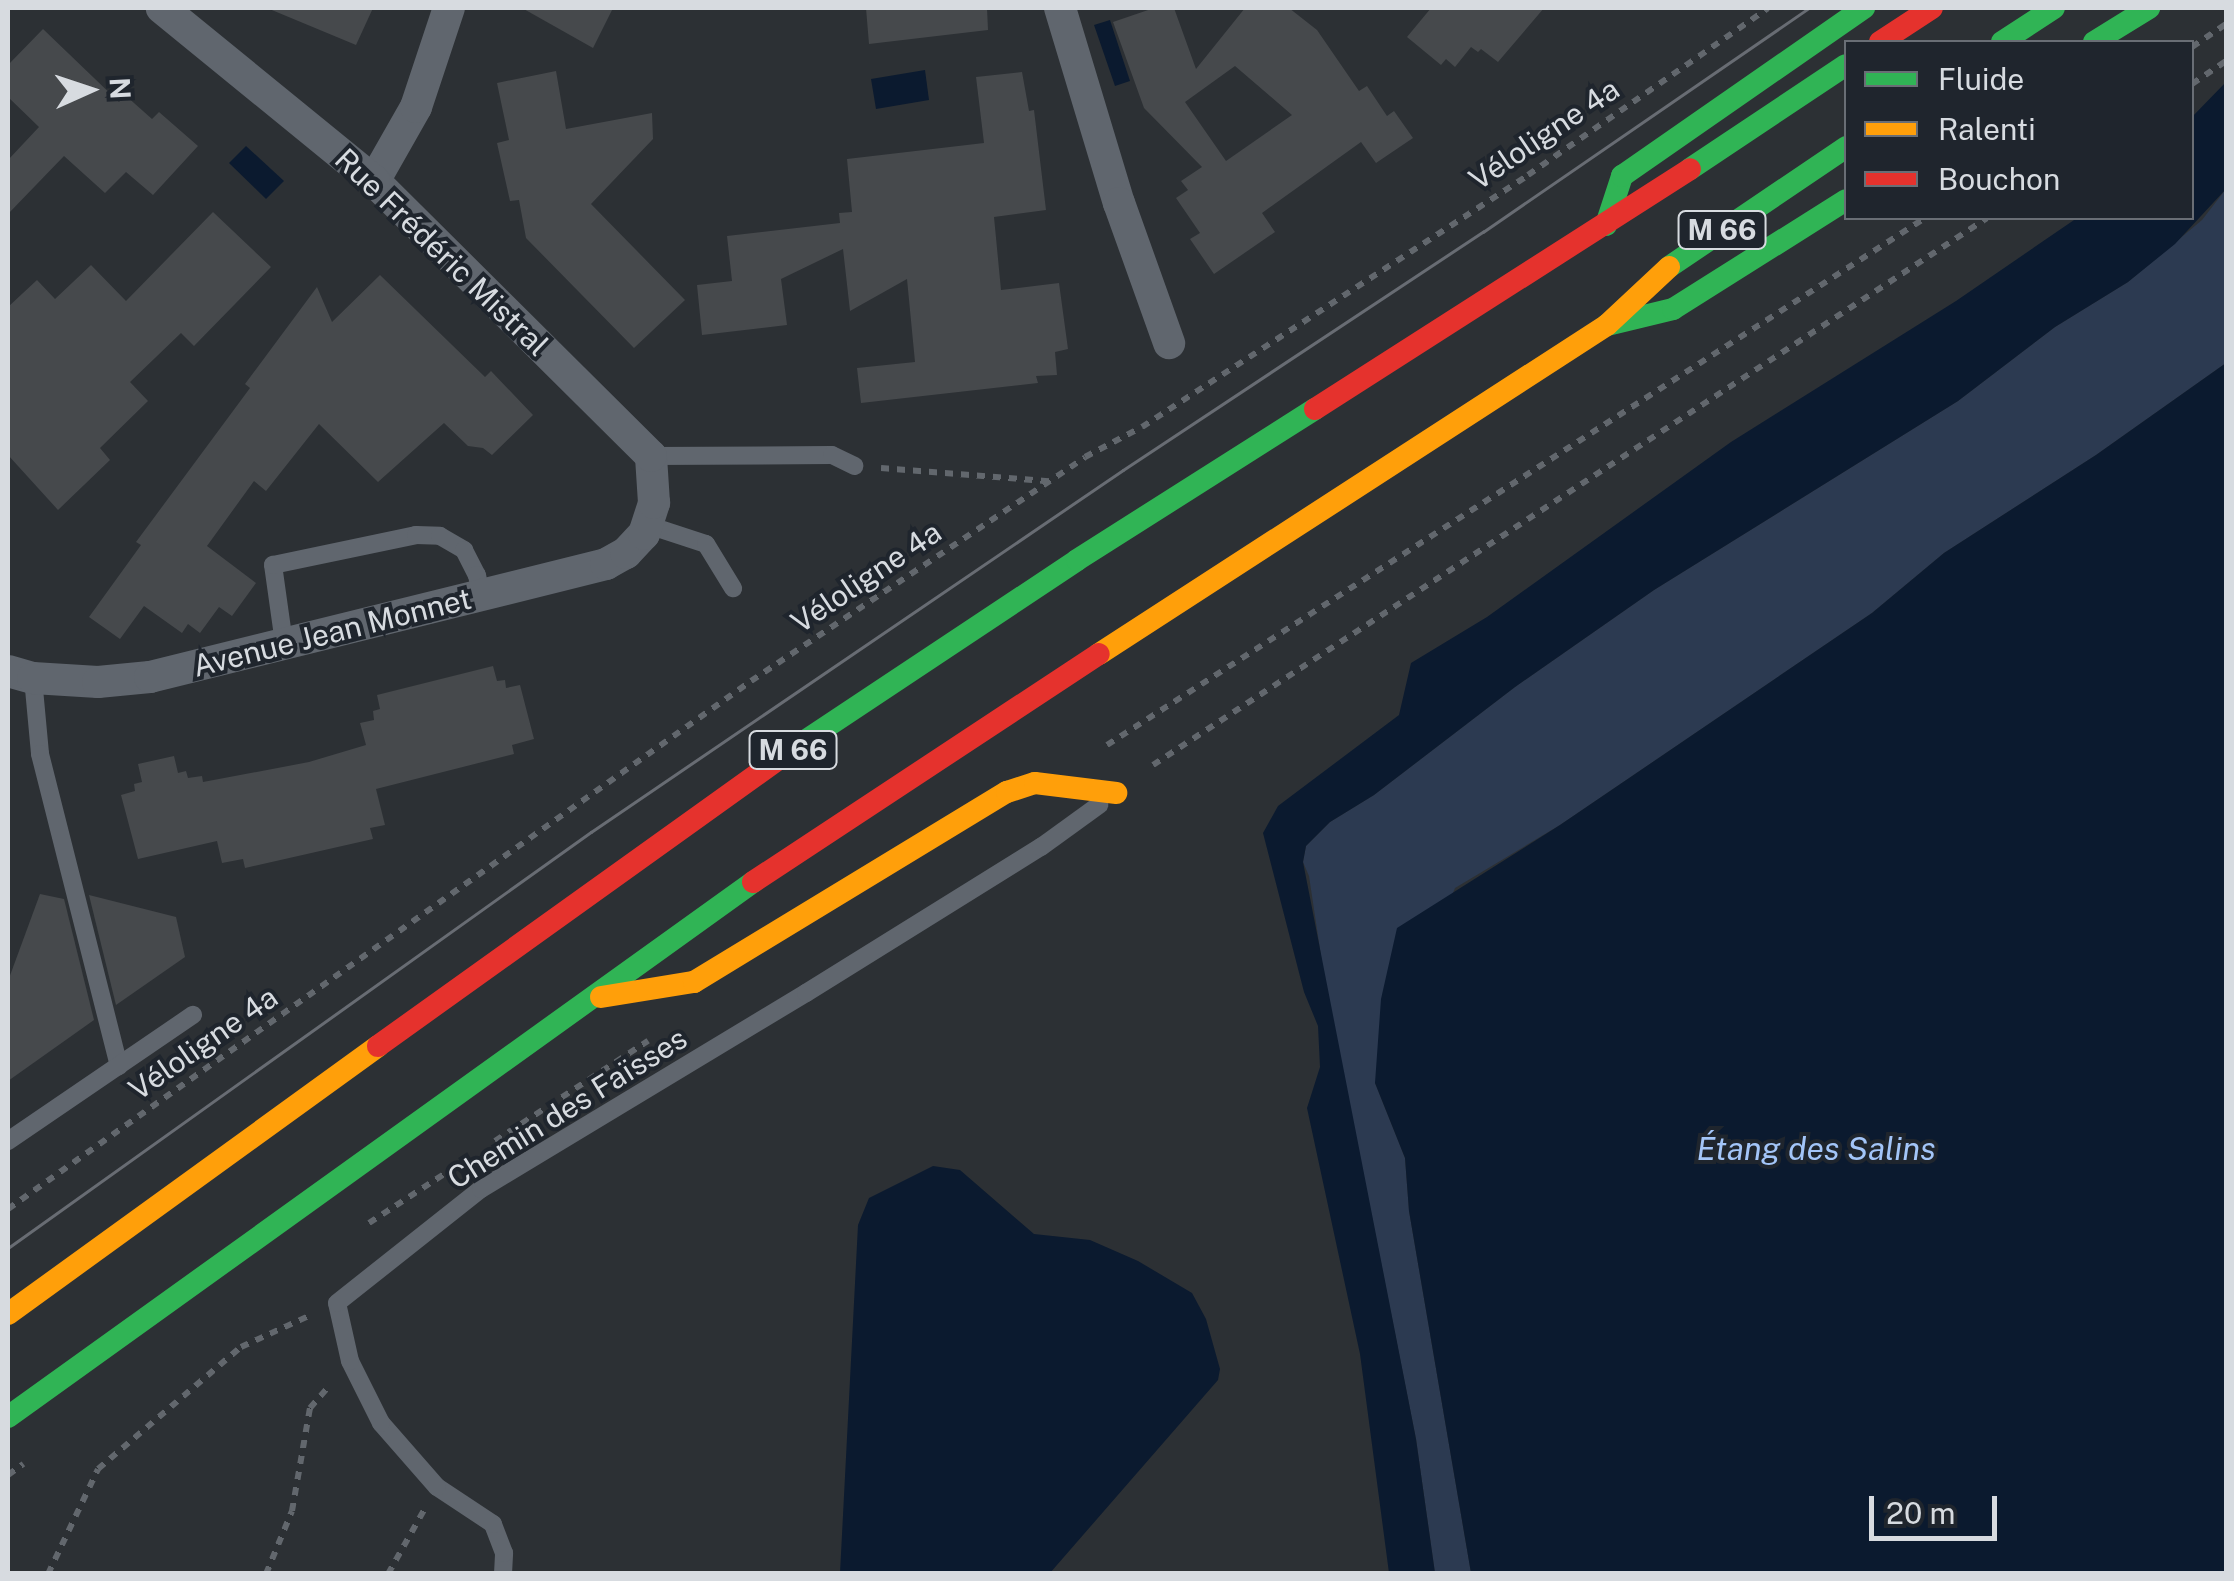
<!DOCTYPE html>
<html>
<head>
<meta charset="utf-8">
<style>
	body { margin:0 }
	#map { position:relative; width:2234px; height:1581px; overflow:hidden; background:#2c3034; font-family:"Public Sans",sans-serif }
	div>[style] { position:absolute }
	.green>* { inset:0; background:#2c3a51 }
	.water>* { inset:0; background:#0b1a2f }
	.building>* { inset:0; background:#46494c }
	.path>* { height:6px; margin-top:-3px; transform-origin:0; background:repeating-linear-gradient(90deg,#62676d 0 8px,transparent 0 16px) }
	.lane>* { height:18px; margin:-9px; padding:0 9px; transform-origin:9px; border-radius:9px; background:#60666e }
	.street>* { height:32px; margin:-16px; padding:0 16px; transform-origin:16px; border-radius:16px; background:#60666e }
	.fast>* { height:22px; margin:-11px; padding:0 11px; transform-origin:11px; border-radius:11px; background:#30b455 }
	.slow>* { height:22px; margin:-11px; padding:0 11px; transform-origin:11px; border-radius:11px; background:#ff9f0a }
	.jam>* { height:22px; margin:-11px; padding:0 11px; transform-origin:11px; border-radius:11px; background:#e5322d }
	.tram>* { height:2.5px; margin:-1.25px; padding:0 1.25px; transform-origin:1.25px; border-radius:1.25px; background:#686c73 }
	span { translate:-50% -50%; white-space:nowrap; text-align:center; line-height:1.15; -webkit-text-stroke:8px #1f252d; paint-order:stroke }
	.shield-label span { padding:2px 8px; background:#1f252d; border:2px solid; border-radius:8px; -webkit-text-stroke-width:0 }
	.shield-label { font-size:28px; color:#d7dbe0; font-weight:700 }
	.street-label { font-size:30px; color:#d7dbe0 }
	.water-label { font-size:32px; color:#a3c5f8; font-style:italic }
	.frame { position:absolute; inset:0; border:10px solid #d7dbe0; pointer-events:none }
	.legend { position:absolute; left:1844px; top:40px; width:350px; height:180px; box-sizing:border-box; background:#1f252d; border:2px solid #696e75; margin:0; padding:12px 18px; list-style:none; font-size:30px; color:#d7dbe0 }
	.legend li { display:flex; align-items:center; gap:20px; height:50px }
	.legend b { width:50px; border:2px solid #696e75 }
	.north { position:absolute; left:40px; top:40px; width:100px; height:100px; -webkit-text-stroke:8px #1f252d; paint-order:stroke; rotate:87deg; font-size:28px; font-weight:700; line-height:40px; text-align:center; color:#d7dbe0 }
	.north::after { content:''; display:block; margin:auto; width:35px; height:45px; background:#d7dbe0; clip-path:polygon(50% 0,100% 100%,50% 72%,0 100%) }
	.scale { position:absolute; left:1869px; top:1496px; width:128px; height:45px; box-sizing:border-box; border:5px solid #d7dbe0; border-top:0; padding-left:12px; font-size:30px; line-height:35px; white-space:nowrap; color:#d7dbe0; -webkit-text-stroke:8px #1f252d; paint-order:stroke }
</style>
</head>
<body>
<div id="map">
	<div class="green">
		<i style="clip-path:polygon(2226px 189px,2226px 363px,2096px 455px,1944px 553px,1872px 613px,1560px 825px,1455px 888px,1375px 1083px,1405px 1158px,1409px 1211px,1471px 1573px,1435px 1573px,1416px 1439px,1324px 976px,1309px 876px,1303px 862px,1306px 846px,1330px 822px,1374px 795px,1515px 687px,1654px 590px,1958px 401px,2055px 327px,2128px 282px,2202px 220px)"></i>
	</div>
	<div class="water">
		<i style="clip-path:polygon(1110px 20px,1130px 81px,1115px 86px,1094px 25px)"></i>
		<i style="clip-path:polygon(925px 70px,929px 100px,876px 109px,871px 79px)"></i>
		<i style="clip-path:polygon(2226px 82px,2226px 189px,2175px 244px,2128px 282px,2055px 327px,1958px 401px,1654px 590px,1515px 687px,1374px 795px,1330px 822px,1306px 846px,1303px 862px,1416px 1439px,1435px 1573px,1389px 1573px,1360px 1354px,1307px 1108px,1320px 1067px,1318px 1026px,1304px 992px,1263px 833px,1278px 806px,1399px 715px,1411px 663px,1487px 617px,1731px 442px,1956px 301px,2077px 218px,2192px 218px,2192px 117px)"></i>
		<i style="clip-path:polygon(246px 146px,284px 181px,266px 199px,229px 163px)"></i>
		<i style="clip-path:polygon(2226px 363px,2226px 1573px,1471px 1573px,1409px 1211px,1405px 1158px,1375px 1083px,1381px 999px,1397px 928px,1560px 825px,1872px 613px,1944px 553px,2096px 455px)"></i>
		<i style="clip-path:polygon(933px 1166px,960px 1170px,1034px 1234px,1090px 1240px,1138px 1261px,1192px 1293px,1206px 1319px,1220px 1369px,1218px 1380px,1050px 1573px,840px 1573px,858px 1225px,869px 1198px)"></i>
	</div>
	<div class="building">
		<i style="clip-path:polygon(267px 8px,373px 8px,356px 45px)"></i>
		<i style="clip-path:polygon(522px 8px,613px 8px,593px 48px)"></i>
		<i style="clip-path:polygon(866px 8px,987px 8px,988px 30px,869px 44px)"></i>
		<i style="clip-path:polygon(evenodd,1154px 8px,1174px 8px,1196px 69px,1245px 8px,1289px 8px,1317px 30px,1359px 91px,1367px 86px,1387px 116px,1394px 111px,1413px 138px,1376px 163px,1361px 142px,1262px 213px,1275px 232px,1214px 274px,1190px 239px,1200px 233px,1176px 198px,1188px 190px,1181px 181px,1202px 167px,1144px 108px,1113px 22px,1154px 8px,1235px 66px,1292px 115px,1226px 161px,1185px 102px,1235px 66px)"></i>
		<i style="clip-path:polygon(1431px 8px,1544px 8px,1498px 62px,1481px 49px,1478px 52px,1471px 47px,1455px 67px,1446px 59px,1441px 65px,1407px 37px)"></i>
		<i style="clip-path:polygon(43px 29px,119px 102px,125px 95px,152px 119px,159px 112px,198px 146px,153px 195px,126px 172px,105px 193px,64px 156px,8px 214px,8px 160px,39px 127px,8px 97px,8px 65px)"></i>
		<i style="clip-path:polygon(556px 71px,566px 129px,652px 113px,653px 139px,591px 204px,685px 300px,634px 348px,526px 238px,519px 200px,510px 201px,497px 143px,509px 140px,497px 83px)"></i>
		<i style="clip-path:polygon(1022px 72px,1029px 111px,1034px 110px,1046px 210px,994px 217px,1001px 290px,1059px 283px,1068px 349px,1055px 352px,1057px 375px,1036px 376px,1038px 383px,861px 403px,857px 368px,915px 362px,907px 279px,850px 311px,843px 249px,781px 279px,787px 325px,702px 335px,697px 285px,732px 281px,727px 236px,840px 223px,839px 213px,852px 212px,847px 159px,984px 143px,976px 77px)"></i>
		<i style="clip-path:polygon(213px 212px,271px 267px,194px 346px,181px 333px,130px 382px,148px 401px,100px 448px,110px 460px,58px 510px,8px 455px,8px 307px,37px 280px,55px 299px,91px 265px,126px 301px)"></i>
		<i style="clip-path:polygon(380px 275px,485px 377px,491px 371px,533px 415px,492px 455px,483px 448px,468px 446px,444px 423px,378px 482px,319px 424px,266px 491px,254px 481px,207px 546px,256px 583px,232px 616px,219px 607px,200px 633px,188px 624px,182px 633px,144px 606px,120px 639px,89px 617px,141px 545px,136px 542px,250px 388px,245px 384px,317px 287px,332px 322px)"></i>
		<i style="clip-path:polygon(493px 666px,497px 681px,505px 680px,506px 688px,520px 685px,534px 739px,512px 745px,514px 754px,376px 789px,385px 825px,370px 828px,373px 839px,245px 868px,243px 859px,222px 863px,217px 841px,138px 859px,121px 795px,135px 791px,134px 784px,142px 782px,138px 764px,174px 756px,178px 773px,186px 771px,188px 778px,202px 776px,203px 782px,309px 762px,366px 745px,360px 723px,374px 720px,373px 711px,380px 709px,377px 695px)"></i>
		<i style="clip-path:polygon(40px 894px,64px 899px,94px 1020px,8px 1081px,8px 981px)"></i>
		<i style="clip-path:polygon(89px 895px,176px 917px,185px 957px,116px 1005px)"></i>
	</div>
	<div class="path">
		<i style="left:2192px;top:47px;width:41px;rotate:-34.1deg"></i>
		<i style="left:2192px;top:84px;width:41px;rotate:-34.1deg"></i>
		<i style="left:881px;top:468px;width:168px;rotate:4.5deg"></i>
		<i style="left:1107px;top:745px;width:973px;rotate:-32.79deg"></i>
		<i style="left:1153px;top:765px;width:997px;rotate:-33.26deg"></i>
		<i style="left:495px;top:1141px;width:183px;rotate:-33.2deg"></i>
		<i style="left:8px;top:1209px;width:912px;rotate:-35.4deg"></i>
		<i style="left:751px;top:681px;width:402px;rotate:-33.8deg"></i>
		<i style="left:1085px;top:457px;width:64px;rotate:-27.8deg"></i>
		<i style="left:1142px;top:427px;width:461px;rotate:-33.1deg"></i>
		<i style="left:1528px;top:175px;width:292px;rotate:-34.8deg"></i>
		<i style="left:369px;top:1223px;width:103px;rotate:-33.1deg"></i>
		<i style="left:8px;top:1475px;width:19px;rotate:-36deg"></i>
		<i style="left:48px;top:1574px;width:116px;rotate:-64.5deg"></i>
		<i style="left:98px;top:1469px;width:188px;rotate:-40.5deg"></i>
		<i style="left:241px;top:1347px;width:79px;rotate:-24.6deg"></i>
		<i style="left:266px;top:1574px;width:68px;rotate:-67.6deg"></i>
		<i style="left:292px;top:1511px;width:105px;rotate:-80.1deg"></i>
		<i style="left:310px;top:1408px;width:30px;rotate:-49deg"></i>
		<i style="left:388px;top:1574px;width:73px;rotate:-60.6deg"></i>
	</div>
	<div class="lane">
		<i style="left:651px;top:456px;width:181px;rotate:-0.3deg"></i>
		<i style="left:832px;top:455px;width:25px;rotate:26deg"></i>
		<i style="left:648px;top:525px;width:61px;rotate:18.1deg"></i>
		<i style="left:706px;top:544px;width:52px;rotate:58.5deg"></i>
		<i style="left:284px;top:643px;width:79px;rotate:-98deg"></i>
		<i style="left:273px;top:565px;width:146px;rotate:-11.8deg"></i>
		<i style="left:416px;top:535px;width:24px;rotate:2deg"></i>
		<i style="left:440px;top:536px;width:28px;rotate:30deg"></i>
		<i style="left:464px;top:550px;width:28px;rotate:63deg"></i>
		<i style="left:477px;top:575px;width:20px;rotate:79deg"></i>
		<i style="left:33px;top:678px;width:76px;rotate:84.7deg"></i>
		<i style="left:40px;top:754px;width:322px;rotate:75.8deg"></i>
		<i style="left:8px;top:1141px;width:224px;rotate:-34.3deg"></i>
		<i style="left:503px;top:1574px;width:21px;rotate:-87deg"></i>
		<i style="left:504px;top:1553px;width:31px;rotate:-111deg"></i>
		<i style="left:493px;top:1524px;width:67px;rotate:-146.5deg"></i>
		<i style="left:437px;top:1487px;width:85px;rotate:-131.2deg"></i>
		<i style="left:381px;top:1423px;width:69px;rotate:-116.6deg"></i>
		<i style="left:350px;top:1361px;width:59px;rotate:-102.6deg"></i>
		<i style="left:337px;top:1303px;width:184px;rotate:-38.4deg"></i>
		<i style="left:481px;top:1189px;width:380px;rotate:-31.1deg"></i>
		<i style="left:806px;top:993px;width:277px;rotate:-31.9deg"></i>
		<i style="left:1041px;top:847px;width:72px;rotate:-35.9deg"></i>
	</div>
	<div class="street">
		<i style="left:1060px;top:8px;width:204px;rotate:73.2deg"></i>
		<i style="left:1119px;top:203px;width:149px;rotate:70.3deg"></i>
		<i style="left:374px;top:181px;width:85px;rotate:-60.4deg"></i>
		<i style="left:416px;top:107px;width:104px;rotate:-71.6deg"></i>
		<i style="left:8px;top:671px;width:26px;rotate:16deg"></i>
		<i style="left:33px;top:678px;width:65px;rotate:3.5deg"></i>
		<i style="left:98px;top:682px;width:52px;rotate:-5.5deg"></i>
		<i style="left:150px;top:677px;width:470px;rotate:-13.9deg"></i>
		<i style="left:606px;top:564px;width:23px;rotate:-29deg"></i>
		<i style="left:626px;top:553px;width:26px;rotate:-47deg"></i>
		<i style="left:644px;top:534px;width:33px;rotate:-72deg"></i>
		<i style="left:654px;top:503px;width:47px;rotate:-93.7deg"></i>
		<i style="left:651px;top:456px;width:390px;rotate:-135.2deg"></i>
		<i style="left:374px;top:181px;width:274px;rotate:-140.8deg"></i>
	</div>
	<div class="fast">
		<i style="left:2002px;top:42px;width:62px;rotate:-33.2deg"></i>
		<i style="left:2094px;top:42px;width:65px;rotate:-31.7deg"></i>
		<i style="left:1690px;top:169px;width:187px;rotate:-33.7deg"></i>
		<i style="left:1606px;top:225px;width:52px;rotate:-71.9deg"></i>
		<i style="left:1622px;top:176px;width:295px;rotate:-34.8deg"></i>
		<i style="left:1669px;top:267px;width:214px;rotate:-34.1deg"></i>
		<i style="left:1607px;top:325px;width:68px;rotate:-13.6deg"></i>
		<i style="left:1673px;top:309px;width:204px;rotate:-32.2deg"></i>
		<i style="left:787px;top:753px;width:348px;rotate:-33.6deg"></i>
		<i style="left:1077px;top:560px;width:282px;rotate:-32.4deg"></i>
		<i style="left:8px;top:1417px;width:917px;rotate:-35.68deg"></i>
	</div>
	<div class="slow">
		<i style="left:1099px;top:654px;width:605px;rotate:-32.93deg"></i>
		<i style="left:1607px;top:325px;width:85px;rotate:-43.1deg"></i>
		<i style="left:601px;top:997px;width:94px;rotate:-9.2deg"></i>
		<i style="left:694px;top:982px;width:366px;rotate:-31.3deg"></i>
		<i style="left:1007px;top:792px;width:29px;rotate:-18deg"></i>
		<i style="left:1035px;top:783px;width:82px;rotate:7deg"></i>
		<i style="left:8px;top:1314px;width:457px;rotate:-35.9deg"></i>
	</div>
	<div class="jam">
		<i style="left:1880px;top:42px;width:62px;rotate:-33.2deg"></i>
		<i style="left:1315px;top:409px;width:445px;rotate:-32.6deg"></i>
		<i style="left:753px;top:882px;width:414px;rotate:-33.4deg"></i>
		<i style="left:378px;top:1046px;width:503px;rotate:-35.62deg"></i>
	</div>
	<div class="tram">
		<i style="left:8px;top:1248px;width:716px;rotate:-35.51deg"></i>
		<i style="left:591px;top:832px;width:643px;rotate:-34.23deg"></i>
		<i style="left:1123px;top:470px;width:432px;rotate:-33.5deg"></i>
		<i style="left:1483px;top:232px;width:396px;rotate:-34.5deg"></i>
	</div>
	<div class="shield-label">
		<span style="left:1722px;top:230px">M 66</span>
		<span style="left:793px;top:750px">M 66</span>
	</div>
	<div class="street-label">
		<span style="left:1544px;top:134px;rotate:-34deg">Véloligne 4a</span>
		<span style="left:442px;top:252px;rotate:44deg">Rue Frédéric Mistral</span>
		<span style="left:866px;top:577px;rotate:-34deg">Véloligne 4a</span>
		<span style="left:332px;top:632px;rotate:-14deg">Avenue Jean Monnet</span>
		<span style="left:203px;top:1043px;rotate:-35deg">Véloligne 4a</span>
		<span style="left:567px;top:1108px;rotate:-32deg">Chemin des Faïsses</span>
	</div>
	<div class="water-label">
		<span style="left:1816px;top:1149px">Étang des Salins</span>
	</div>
	<div class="frame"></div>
	<ul class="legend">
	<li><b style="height:12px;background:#30b455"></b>Fluide</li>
	<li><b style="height:12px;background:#ff9f0a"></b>Ralenti</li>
	<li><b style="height:12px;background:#e5322d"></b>Bouchon</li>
	</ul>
	<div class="north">N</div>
	<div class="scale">20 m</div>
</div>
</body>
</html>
